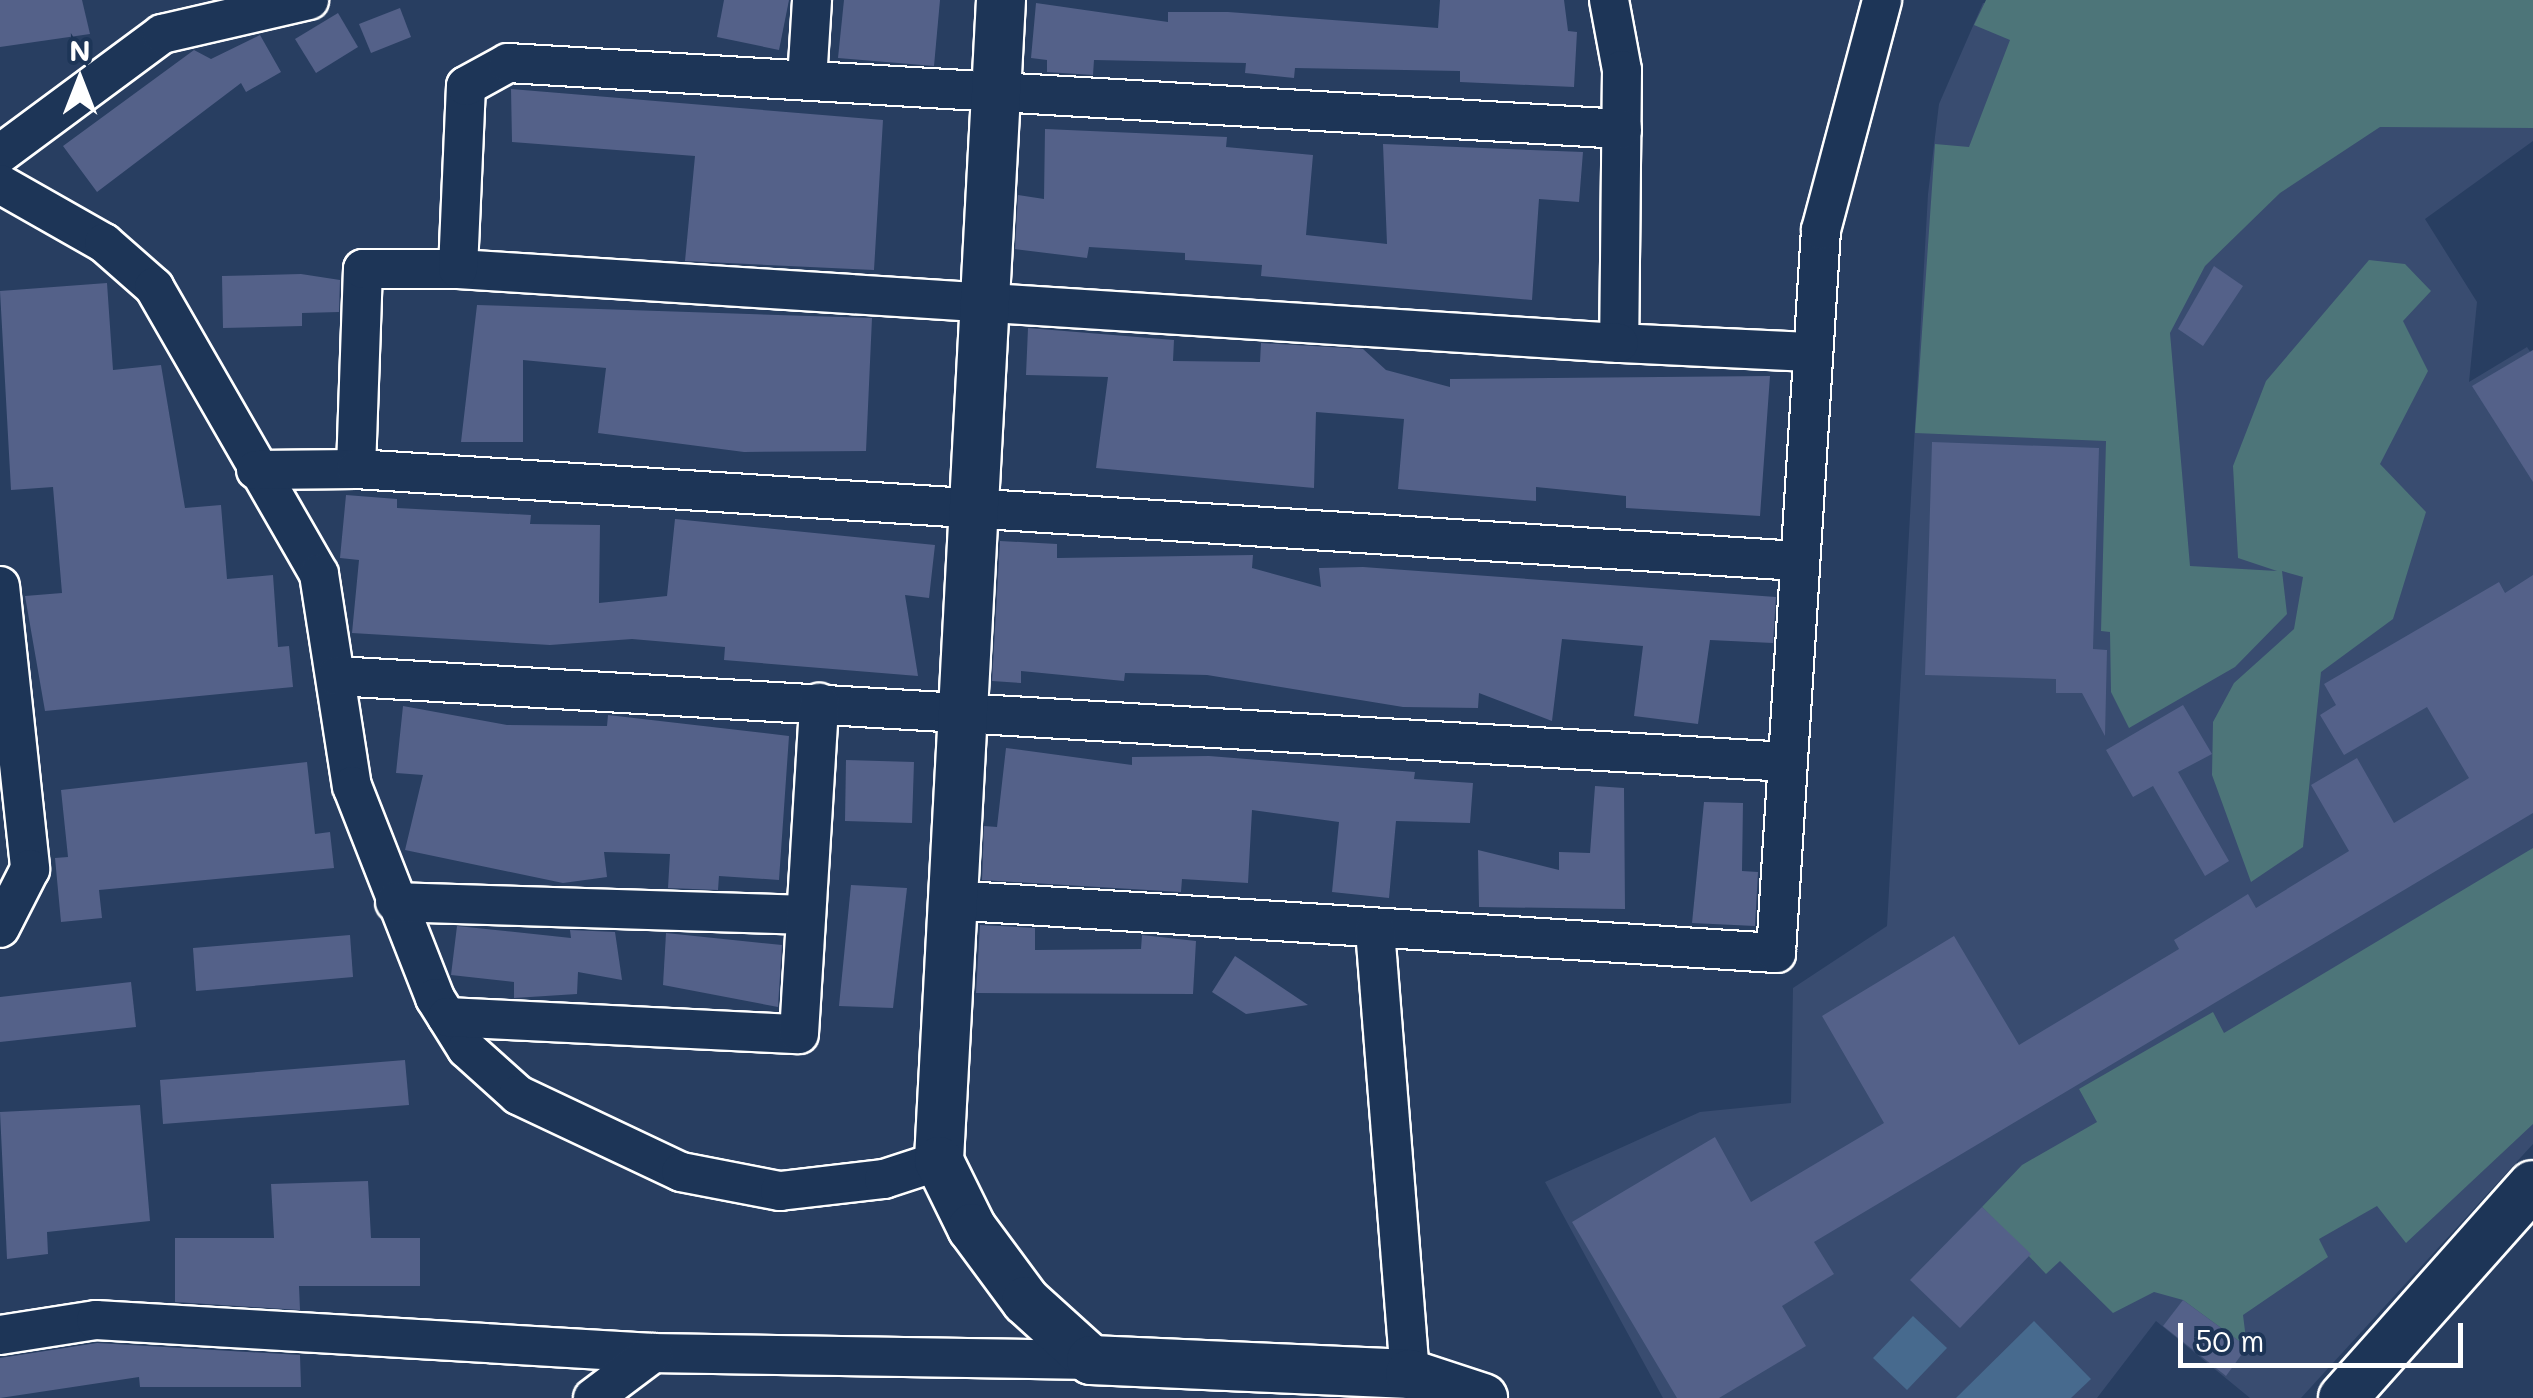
<!DOCTYPE html>
<html>
<head>
<meta charset="utf-8">
<style>
	body { margin:0 }
	#map { position:relative; width:2533px; height:1398px; overflow:hidden; background:#283e61; font-family:Mali,sans-serif }
	div>[style] { position:absolute }
	.built>* { inset:0; background:#394c70 }
	.green>* { inset:0; background:#4d7579 }
	.water>* { inset:0; background:#476a8e }
	.building>* { inset:0; background:#546189 }
	.roads { filter:drop-shadow(2px 0 #fff) drop-shadow(-2px 0 #fff) drop-shadow(0 2px #fff) drop-shadow(0 -2px #fff) }
	.minor>* { height:38px; margin:-19px; padding:0 19px; transform-origin:19px; border-radius:19px; background:#1d3557 }
	.tertiary>* { height:48px; margin:-24px; padding:0 24px; transform-origin:24px; border-radius:24px; background:#1d3557 }
	span { translate:-50% -50%; white-space:nowrap; text-align:center; line-height:1.15; -webkit-text-stroke:9px #1d3557; paint-order:stroke }
	.north { position:absolute; left:30px; top:30px; width:100px; height:100px; -webkit-text-stroke:8px #1d3557; paint-order:stroke; rotate:0deg; font-size:28px; font-weight:700; line-height:40px; text-align:center; color:#fff }
	.north::after { content:''; display:block; margin:auto; width:35px; height:45px; background:#fff; clip-path:polygon(50% 0,100% 100%,50% 72%,0 100%) }
	.scale { position:absolute; left:2178px; top:1323px; width:285px; height:45px; box-sizing:border-box; border:5px solid #fff; border-top:0; padding-left:12px; font-size:30px; line-height:35px; white-space:nowrap; color:#fff; -webkit-text-stroke:8px #1d3557; paint-order:stroke }
</style>
</head>
<body>
<div id="map">
	<div class="built">
		<i style="clip-path:polygon(2533px 0,2533px 141px,2425px 219px,2477px 302px,2469px 382px,2527px 347px,2533px 356px,2533px 1144px,2301px 1398px,2250px 1398px,2156px 1321px,2097px 1398px,1663px 1398px,1545px 1182px,1700px 1112px,1791px 1103px,1793px 988px,1887px 926px,1928px 194px,1939px 104px,1983px 3px)"></i>
	</div>
	<div class="green">
		<i style="clip-path:polygon(1986px 0,2533px 0,2533px 128px,2380px 127px,2280px 193px,2205px 266px,2170px 333px,2190px 566px,2277px 571px,2238px 558px,2233px 466px,2266px 381px,2369px 260px,2405px 264px,2431px 291px,2403px 321px,2428px 371px,2380px 464px,2426px 512px,2393px 619px,2321px 672px,2303px 847px,2251px 882px,2212px 775px,2213px 722px,2234px 683px,2294px 629px,2303px 577px,2282px 571px,2287px 614px,2235px 667px,2129px 728px,2111px 692px,2110px 632px,2101px 631px,2106px 441px,1915px 433px,1935px 144px,1969px 147px,2010px 40px,1974px 25px)"></i>
		<i style="clip-path:polygon(2533px 848px,2533px 1124px,2406px 1243px,2377px 1206px,2319px 1239px,2328px 1257px,2243px 1315px,2247px 1347px,2183px 1300px,2154px 1292px,2113px 1313px,2060px 1261px,2046px 1274px,1982px 1207px,2022px 1165px,2097px 1122px,2079px 1089px,2213px 1012px,2224px 1033px)"></i>
	</div>
	<div class="water">
		<i style="clip-path:polygon(1913px 1316px,1947px 1348px,1907px 1390px,1873px 1358px)"></i>
		<i style="clip-path:polygon(2034px 1321px,2091px 1379px,2071px 1398px,1956px 1398px)"></i>
	</div>
	<div class="building">
		<i style="clip-path:polygon(0 0,82px 0,90px 34px,0 47px)"></i>
		<i style="clip-path:polygon(724px 0,789px 0,779px 50px,717px 37px)"></i>
		<i style="clip-path:polygon(844px 0,940px 0,934px 66px,838px 58px)"></i>
		<i style="clip-path:polygon(1440px 0,1564px 0,1568px 31px,1577px 32px,1574px 87px,1460px 82px,1460px 71px,1295px 68px,1294px 78px,1245px 73px,1246px 63px,1094px 60px,1093px 75px,1047px 72px,1047px 60px,1031px 58px,1036px 3px,1168px 22px,1168px 12px,1228px 12px,1438px 28px)"></i>
		<i style="clip-path:polygon(400px 8px,411px 37px,371px 53px,359px 24px)"></i>
		<i style="clip-path:polygon(338px 13px,358px 47px,316px 73px,295px 39px)"></i>
		<i style="clip-path:polygon(260px 35px,281px 72px,246px 92px,241px 83px,97px 192px,63px 146px,194px 50px,211px 59px)"></i>
		<i style="clip-path:polygon(511px 89px,883px 120px,874px 270px,685px 261px,695px 156px,512px 142px)"></i>
		<i style="clip-path:polygon(1045px 129px,1227px 137px,1226px 147px,1313px 155px,1306px 235px,1387px 244px,1383px 144px,1583px 152px,1579px 202px,1539px 199px,1532px 300px,1261px 276px,1262px 265px,1185px 260px,1185px 253px,1089px 247px,1087px 258px,1015px 249px,1018px 195px,1044px 199px)"></i>
		<i style="clip-path:polygon(2214px 266px,2243px 286px,2203px 346px,2178px 329px)"></i>
		<i style="clip-path:polygon(301px 274px,340px 280px,339px 312px,302px 313px,302px 326px,223px 328px,222px 276px)"></i>
		<i style="clip-path:polygon(107px 283px,113px 370px,161px 365px,185px 508px,221px 505px,227px 579px,273px 575px,278px 647px,289px 646px,293px 687px,45px 711px,25px 596px,62px 593px,53px 487px,11px 490px,0 291px)"></i>
		<i style="clip-path:polygon(477px 305px,872px 318px,866px 451px,744px 452px,598px 433px,606px 368px,523px 360px,523px 442px,461px 442px)"></i>
		<i style="clip-path:polygon(1028px 328px,1174px 340px,1173px 361px,1260px 362px,1261px 343px,1363px 349px,1386px 370px,1450px 387px,1450px 379px,1770px 376px,1760px 516px,1626px 508px,1626px 496px,1536px 487px,1536px 501px,1398px 489px,1404px 419px,1316px 412px,1314px 488px,1096px 468px,1108px 377px,1026px 375px)"></i>
		<i style="clip-path:polygon(2533px 350px,2533px 482px,2472px 386px)"></i>
		<i style="clip-path:polygon(1932px 442px,2099px 448px,2093px 649px,2107px 650px,2105px 736px,2082px 693px,2056px 693px,2056px 679px,1925px 675px)"></i>
		<i style="clip-path:polygon(346px 495px,397px 499px,397px 508px,531px 515px,530px 524px,600px 525px,599px 603px,667px 596px,675px 519px,935px 545px,929px 598px,905px 595px,918px 676px,724px 660px,725px 647px,632px 639px,550px 645px,352px 633px,359px 560px,340px 558px)"></i>
		<i style="clip-path:polygon(1000px 541px,1057px 544px,1057px 558px,1253px 555px,1252px 568px,1321px 587px,1319px 568px,1363px 567px,1776px 597px,1773px 643px,1710px 640px,1698px 724px,1634px 716px,1643px 646px,1562px 639px,1552px 721px,1479px 693px,1478px 708px,1403px 707px,1207px 675px,1125px 673px,1124px 681px,1021px 671px,1021px 683px,992px 681px)"></i>
		<i style="clip-path:polygon(2533px 575px,2533px 813px,1814px 1242px,1834px 1274px,1782px 1306px,1806px 1346px,1719px 1398px,1677px 1398px,1572px 1222px,1715px 1137px,1751px 1202px,1884px 1123px,1822px 1016px,1954px 936px,2019px 1045px,2179px 949px,2174px 940px,2248px 894px,2256px 908px,2349px 851px,2311px 785px,2357px 758px,2394px 823px,2469px 778px,2427px 707px,2344px 755px,2320px 715px,2336px 705px,2324px 684px,2499px 582px,2505px 593px)"></i>
		<i style="clip-path:polygon(2183px 705px,2212px 754px,2178px 772px,2229px 861px,2205px 876px,2153px 786px,2133px 797px,2106px 750px)"></i>
		<i style="clip-path:polygon(403px 706px,507px 725px,607px 726px,608px 715px,789px 736px,779px 880px,719px 876px,718px 890px,668px 888px,670px 854px,604px 852px,607px 877px,563px 883px,405px 850px,423px 775px,396px 773px)"></i>
		<i style="clip-path:polygon(1006px 748px,1132px 765px,1132px 757px,1209px 756px,1415px 772px,1414px 779px,1473px 783px,1470px 823px,1396px 821px,1389px 898px,1332px 892px,1339px 822px,1252px 810px,1248px 883px,1182px 879px,1181px 892px,982px 880px,984px 826px,997px 827px)"></i>
		<i style="clip-path:polygon(846px 760px,914px 762px,912px 823px,845px 821px)"></i>
		<i style="clip-path:polygon(307px 762px,315px 834px,330px 832px,334px 868px,99px 890px,102px 918px,61px 922px,55px 858px,68px 857px,61px 790px)"></i>
		<i style="clip-path:polygon(1595px 786px,1624px 788px,1625px 909px,1479px 907px,1478px 850px,1559px 870px,1559px 852px,1590px 853px)"></i>
		<i style="clip-path:polygon(1704px 802px,1743px 803px,1742px 871px,1758px 872px,1755px 926px,1692px 923px)"></i>
		<i style="clip-path:polygon(851px 885px,907px 888px,893px 1008px,839px 1006px)"></i>
		<i style="clip-path:polygon(980px 925px,1035px 928px,1035px 950px,1141px 949px,1142px 935px,1196px 941px,1193px 994px,976px 993px)"></i>
		<i style="clip-path:polygon(457px 926px,571px 938px,570px 930px,615px 932px,622px 980px,578px 972px,577px 994px,514px 998px,514px 982px,451px 975px)"></i>
		<i style="clip-path:polygon(666px 933px,782px 945px,778px 1007px,663px 985px)"></i>
		<i style="clip-path:polygon(350px 935px,353px 977px,196px 991px,193px 948px)"></i>
		<i style="clip-path:polygon(1235px 956px,1308px 1005px,1246px 1014px,1212px 992px)"></i>
		<i style="clip-path:polygon(131px 982px,136px 1027px,0 1042px,0 997px)"></i>
		<i style="clip-path:polygon(405px 1060px,409px 1105px,163px 1124px,160px 1080px)"></i>
		<i style="clip-path:polygon(140px 1105px,150px 1221px,47px 1232px,48px 1254px,7px 1259px,0 1112px)"></i>
		<i style="clip-path:polygon(368px 1181px,371px 1238px,420px 1238px,420px 1286px,299px 1286px,300px 1310px,175px 1302px,175px 1238px,274px 1238px,271px 1184px)"></i>
		<i style="clip-path:polygon(1982px 1207px,2031px 1254px,1960px 1328px,1910px 1280px)"></i>
		<i style="clip-path:polygon(2183px 1300px,2247px 1347px,2226px 1376px,2163px 1326px)"></i>
		<i style="clip-path:polygon(97px 1343px,300px 1355px,301px 1387px,140px 1387px,139px 1377px,0 1398px,0 1358px)"></i>
	</div>
	<div class="roads">
		<div class="minor">
			<i style="left:1609px;top:0;width:71px;rotate:79.5deg"></i>
			<i style="left:1622px;top:70px;width:273px;rotate:90.6deg"></i>
			<i style="left:1619px;top:343px;width:193px;rotate:2.7deg"></i>
			<i style="left:807px;top:80px;width:80px;rotate:-86.4deg"></i>
			<i style="left:0;top:154px;width:202px;rotate:-36.5deg"></i>
			<i style="left:162px;top:34px;width:151px;rotate:-13deg"></i>
			<i style="left:0;top:184px;width:120px;rotate:29.6deg"></i>
			<i style="left:104px;top:243px;width:67px;rotate:41.3deg"></i>
			<i style="left:154px;top:287px;width:331px;rotate:60.1deg"></i>
			<i style="left:319px;top:574px;width:215px;rotate:81.2deg"></i>
			<i style="left:352px;top:786px;width:228px;rotate:68.6deg"></i>
			<i style="left:435px;top:998px;width:60px;rotate:57.9deg"></i>
			<i style="left:467px;top:1049px;width:69px;rotate:42deg"></i>
			<i style="left:518px;top:1095px;width:180px;rotate:25.3deg"></i>
			<i style="left:681px;top:1172px;width:101px;rotate:10.9deg"></i>
			<i style="left:780px;top:1191px;width:105px;rotate:-6.6deg"></i>
			<i style="left:884px;top:1179px;width:58px;rotate:-18.1deg"></i>
			<i style="left:458px;top:269px;width:1163px;rotate:3.65deg"></i>
			<i style="left:356px;top:469px;width:200px;rotate:-88deg"></i>
			<i style="left:363px;top:269px;width:95px"></i>
			<i style="left:458px;top:269px;width:183px;rotate:-87.5deg"></i>
			<i style="left:466px;top:86px;width:48px;rotate:-28.7deg"></i>
			<i style="left:508px;top:63px;width:1116px;rotate:3.39deg"></i>
			<i style="left:256px;top:470px;width:100px;rotate:-0.6deg"></i>
			<i style="left:356px;top:469px;width:1446px;rotate:3.65deg"></i>
			<i style="left:0;top:586px;width:285px;rotate:83.9deg"></i>
			<i style="left:30px;top:869px;width:66px;rotate:117deg"></i>
			<i style="left:336px;top:676px;width:1454px;rotate:3.39deg"></i>
			<i style="left:949px;top:900px;width:829px;rotate:3.67deg"></i>
			<i style="left:1776px;top:953px;width:724px;rotate:-86.44deg"></i>
			<i style="left:1821px;top:230px;width:238px;rotate:-75.1deg"></i>
			<i style="left:395px;top:902px;width:411px;rotate:1.8deg"></i>
			<i style="left:1375px;top:930px;width:445px;rotate:85.5deg"></i>
			<i style="left:447px;top:1017px;width:352px;rotate:2.8deg"></i>
			<i style="left:799px;top:1034px;width:332px;rotate:-86.5deg"></i>
			<i style="left:0;top:1335px;width:97px;rotate:-8.9deg"></i>
			<i style="left:96px;top:1320px;width:558px;rotate:3.39deg"></i>
			<i style="left:653px;top:1353px;width:438px;rotate:0.9deg"></i>
			<i style="left:593px;top:1398px;width:75px;rotate:-36.9deg"></i>
		</div>
		<div class="tertiary">
			<i style="left:1001px;top:0;width:1163px;rotate:93.06deg"></i>
			<i style="left:939px;top:1161px;width:75px;rotate:63.8deg"></i>
			<i style="left:972px;top:1228px;width:91px;rotate:53.5deg"></i>
			<i style="left:1026px;top:1301px;width:88px;rotate:42.2deg"></i>
			<i style="left:1091px;top:1360px;width:319px;rotate:2.5deg"></i>
			<i style="left:1410px;top:1374px;width:77px;rotate:18.2deg"></i>
			<i style="left:2343px;top:1398px;width:285px;rotate:-48.3deg"></i>
		</div>
	</div>
	<div class="north">N</div>
	<div class="scale">50 m</div>
</div>
</body>
</html>
